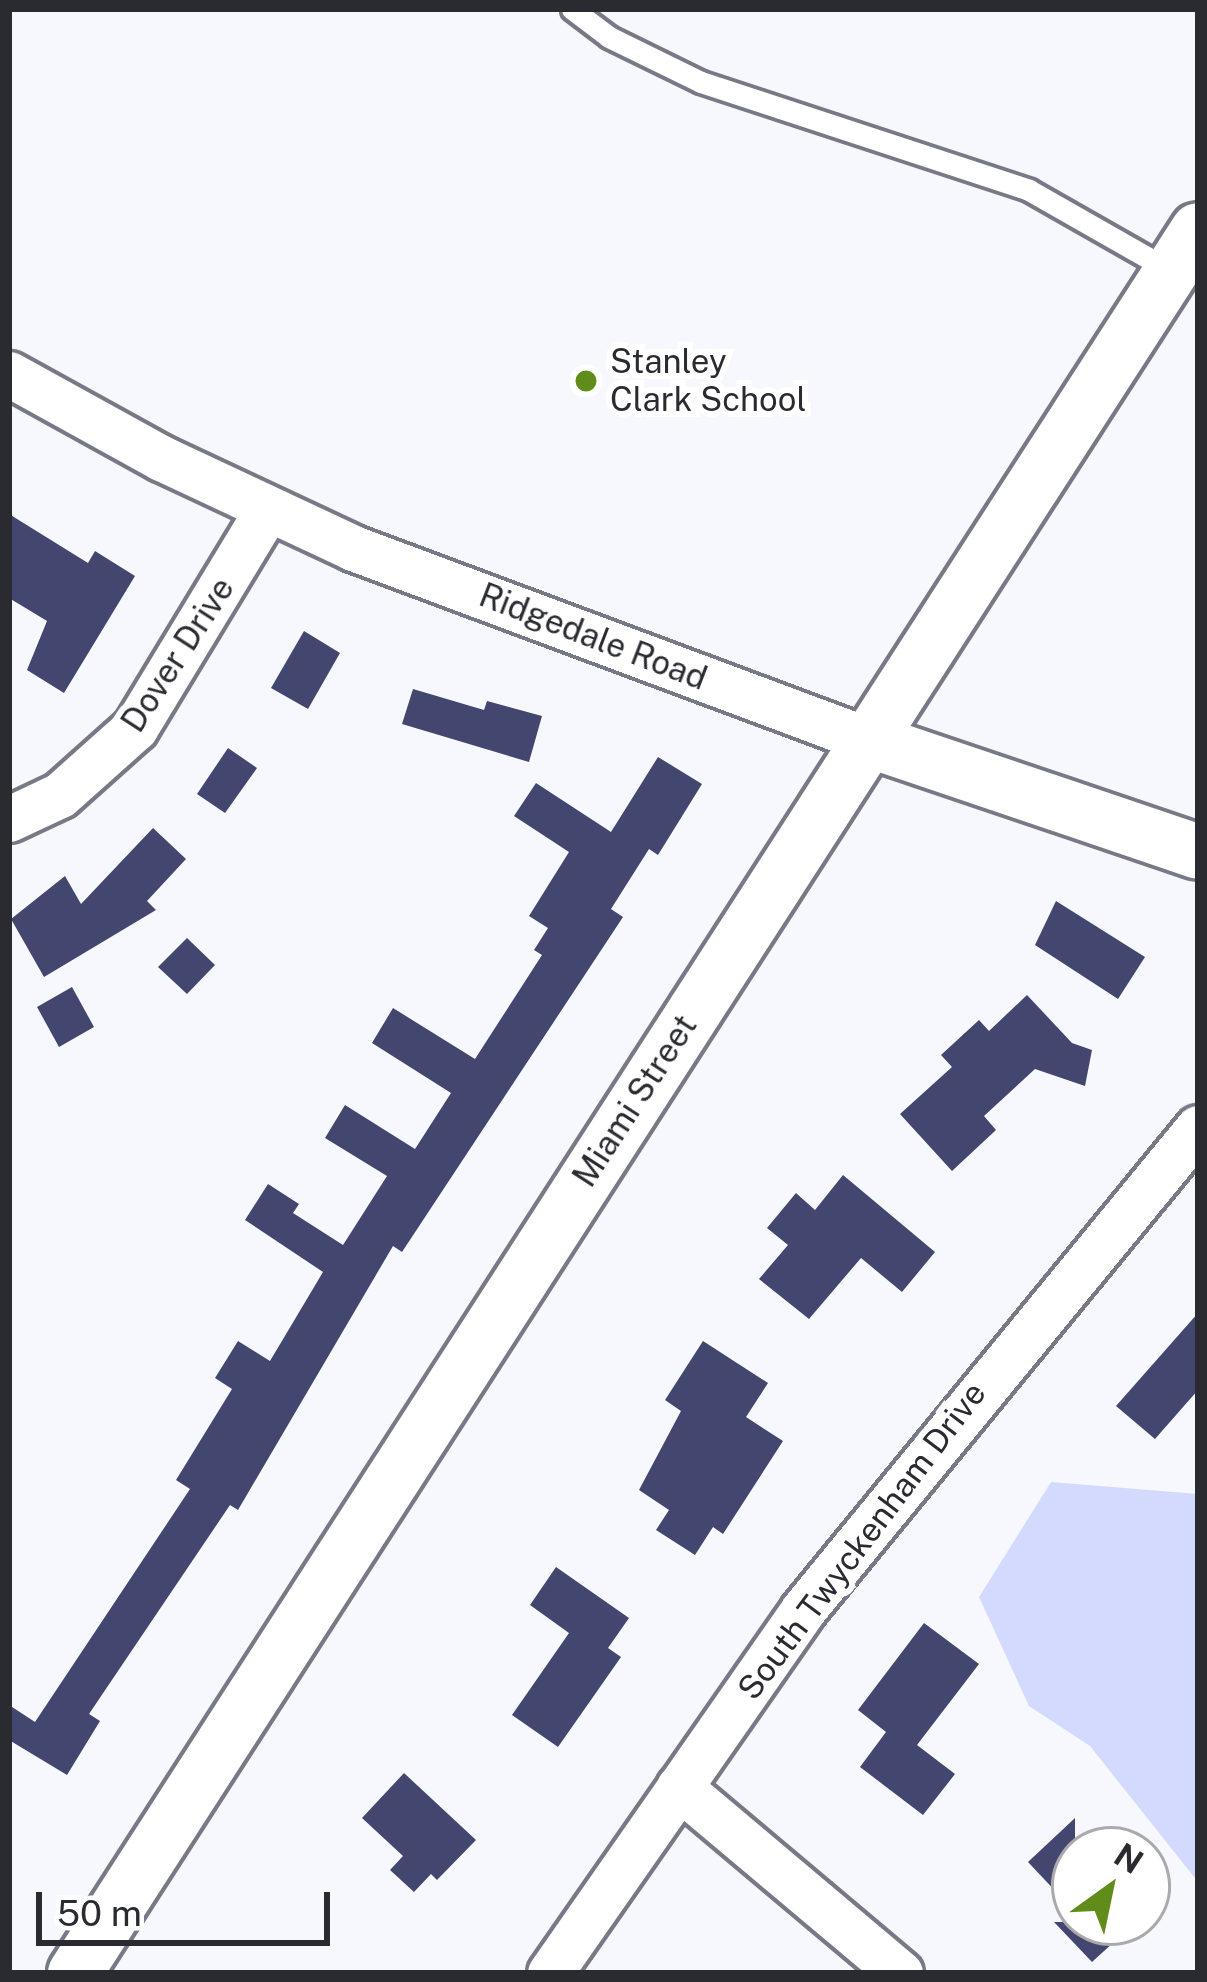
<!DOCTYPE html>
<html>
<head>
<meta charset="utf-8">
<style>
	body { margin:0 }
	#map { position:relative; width:1207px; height:1982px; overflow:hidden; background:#f7f8fe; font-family:"Public Sans",sans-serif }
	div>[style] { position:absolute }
	.green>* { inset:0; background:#d4d9fe }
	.building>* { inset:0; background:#43466f }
	.roads { filter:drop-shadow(3px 0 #787987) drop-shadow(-3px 0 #787987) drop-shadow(0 3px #787987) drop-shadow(0 -3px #787987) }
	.service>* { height:21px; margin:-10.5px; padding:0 10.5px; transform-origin:10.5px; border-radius:10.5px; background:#fff }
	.minor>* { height:45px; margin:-22.5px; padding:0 22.5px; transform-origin:22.5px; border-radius:22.5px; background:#fff }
	.tertiary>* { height:54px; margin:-27px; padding:0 27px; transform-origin:27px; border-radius:27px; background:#fff }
	.dots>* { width:33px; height:33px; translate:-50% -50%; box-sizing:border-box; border:6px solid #fff; border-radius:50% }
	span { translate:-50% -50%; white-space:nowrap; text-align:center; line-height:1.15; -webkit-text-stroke:12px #fff; paint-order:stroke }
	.poi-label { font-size:33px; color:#2a2b31 }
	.left { translate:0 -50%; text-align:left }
	.street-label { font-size:33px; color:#2a2b31 }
	.frame { position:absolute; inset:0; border:12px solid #2a2b31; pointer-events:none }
	.north { position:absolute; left:1051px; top:1826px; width:120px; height:120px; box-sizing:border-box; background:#fff; border:3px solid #aaaaad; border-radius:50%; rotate:33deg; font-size:33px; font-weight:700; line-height:48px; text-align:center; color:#2a2b31 }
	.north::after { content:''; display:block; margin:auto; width:42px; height:54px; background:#608c1c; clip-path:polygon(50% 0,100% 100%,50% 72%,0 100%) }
	.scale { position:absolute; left:36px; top:1892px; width:294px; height:54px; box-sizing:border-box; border:6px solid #2a2b31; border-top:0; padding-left:15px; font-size:36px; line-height:42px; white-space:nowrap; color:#2a2b31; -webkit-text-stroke:9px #fff; paint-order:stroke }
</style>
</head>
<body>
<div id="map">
	<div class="green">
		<i style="clip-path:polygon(1051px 1482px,1198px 1494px,1198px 1882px,1090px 1746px,1029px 1706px,979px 1597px)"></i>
	</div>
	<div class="building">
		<i style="clip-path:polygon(9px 514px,88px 563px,95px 551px,135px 576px,64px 693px,27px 670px,47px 621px,9px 598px)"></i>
		<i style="clip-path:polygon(304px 631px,340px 653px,308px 709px,271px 688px)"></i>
		<i style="clip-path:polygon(413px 689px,484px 710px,487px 701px,542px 716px,529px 762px,402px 724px)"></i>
		<i style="clip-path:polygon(228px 748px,257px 768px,225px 813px,197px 794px)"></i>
		<i style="clip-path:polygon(658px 757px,702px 784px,658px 855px,649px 849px,611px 909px,623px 917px,402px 1252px,393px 1246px,238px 1510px,230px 1505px,89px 1714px,100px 1721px,67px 1775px,9px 1740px,9px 1705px,35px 1722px,190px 1489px,176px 1480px,232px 1389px,215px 1378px,238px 1341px,270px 1361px,323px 1272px,245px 1220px,268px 1184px,299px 1204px,293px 1213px,343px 1245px,387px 1176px,325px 1138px,345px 1105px,415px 1149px,451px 1093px,372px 1043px,393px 1008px,475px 1059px,542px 955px,534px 950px,548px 928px,529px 916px,569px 852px,514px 816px,536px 783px,611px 832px)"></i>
		<i style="clip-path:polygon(153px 828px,186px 859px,147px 901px,156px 910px,44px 977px,11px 919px,65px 876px,81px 904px)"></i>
		<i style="clip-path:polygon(1056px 901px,1145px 957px,1118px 999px,1035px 945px)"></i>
		<i style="clip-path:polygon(187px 938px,215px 965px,187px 994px,158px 967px)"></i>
		<i style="clip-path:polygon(72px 987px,94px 1027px,59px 1047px,37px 1007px)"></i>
		<i style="clip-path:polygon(1027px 995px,1072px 1043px,1092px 1050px,1085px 1086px,1035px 1069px,984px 1116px,996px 1130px,952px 1171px,900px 1114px,952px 1067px,941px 1055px,979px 1020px,989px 1031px)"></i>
		<i style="clip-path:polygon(843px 1175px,935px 1252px,902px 1292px,861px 1258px,809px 1319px,759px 1279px,788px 1245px,767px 1228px,796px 1193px,815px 1210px)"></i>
		<i style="clip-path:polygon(1198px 1313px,1198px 1390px,1155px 1439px,1116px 1406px)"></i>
		<i style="clip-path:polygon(703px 1341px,768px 1383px,746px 1417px,783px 1441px,723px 1534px,713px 1527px,695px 1555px,656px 1530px,669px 1510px,639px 1490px,681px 1411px,665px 1400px)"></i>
		<i style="clip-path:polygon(556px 1567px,629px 1618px,608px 1648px,621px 1657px,558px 1747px,512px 1715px,569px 1633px,530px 1605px)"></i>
		<i style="clip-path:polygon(924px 1623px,979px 1664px,917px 1745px,955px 1774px,923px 1815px,860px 1767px,886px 1732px,858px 1710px)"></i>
		<i style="clip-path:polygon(404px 1773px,476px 1840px,437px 1880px,431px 1874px,414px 1892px,390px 1870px,403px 1856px,362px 1818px)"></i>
		<i style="clip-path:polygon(1075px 1818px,1075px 1912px,1028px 1862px)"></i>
		<i style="clip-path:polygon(1054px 1922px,1136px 1922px,1092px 1962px)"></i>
	</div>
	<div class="roads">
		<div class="service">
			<i style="left:572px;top:9px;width:46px;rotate:37.1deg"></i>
			<i style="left:609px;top:37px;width:102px;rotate:26.1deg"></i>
			<i style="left:701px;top:82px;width:345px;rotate:18.2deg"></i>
			<i style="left:1029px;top:190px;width:163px;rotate:29.7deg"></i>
		</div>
		<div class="minor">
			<i style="left:9px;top:374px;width:174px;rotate:28.9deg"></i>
			<i style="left:161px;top:458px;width:212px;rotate:25.1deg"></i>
			<i style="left:353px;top:548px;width:550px;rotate:20.45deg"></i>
			<i style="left:9px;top:819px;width:56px;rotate:-25.2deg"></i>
			<i style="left:60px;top:795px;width:101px;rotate:-41.8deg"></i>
			<i style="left:135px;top:728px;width:255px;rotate:-58.8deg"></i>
			<i style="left:679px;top:1787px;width:289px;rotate:40.1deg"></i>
			<i style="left:550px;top:1973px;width:442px;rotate:-55.1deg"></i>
			<i style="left:803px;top:1610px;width:623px;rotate:-50.67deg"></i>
		</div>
		<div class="tertiary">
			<i style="left:868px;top:740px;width:348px;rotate:18.7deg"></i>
			<i style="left:75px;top:1973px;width:2073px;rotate:-57.21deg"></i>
		</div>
	</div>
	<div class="dots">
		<i style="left:586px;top:381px;background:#608c1c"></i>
	</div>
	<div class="poi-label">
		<span class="left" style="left:610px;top:381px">Stanley<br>Clark School</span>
	</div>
	<div class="street-label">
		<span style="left:593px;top:637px;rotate:21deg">Ridgedale Road</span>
		<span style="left:178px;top:655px;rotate:-57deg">Dover Drive</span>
		<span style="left:635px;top:1101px;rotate:-57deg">Miami Street</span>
		<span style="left:862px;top:1541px;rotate:-53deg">South Twyckenham Drive</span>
	</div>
	<div class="frame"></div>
	<div class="north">N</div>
	<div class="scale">50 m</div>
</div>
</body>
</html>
